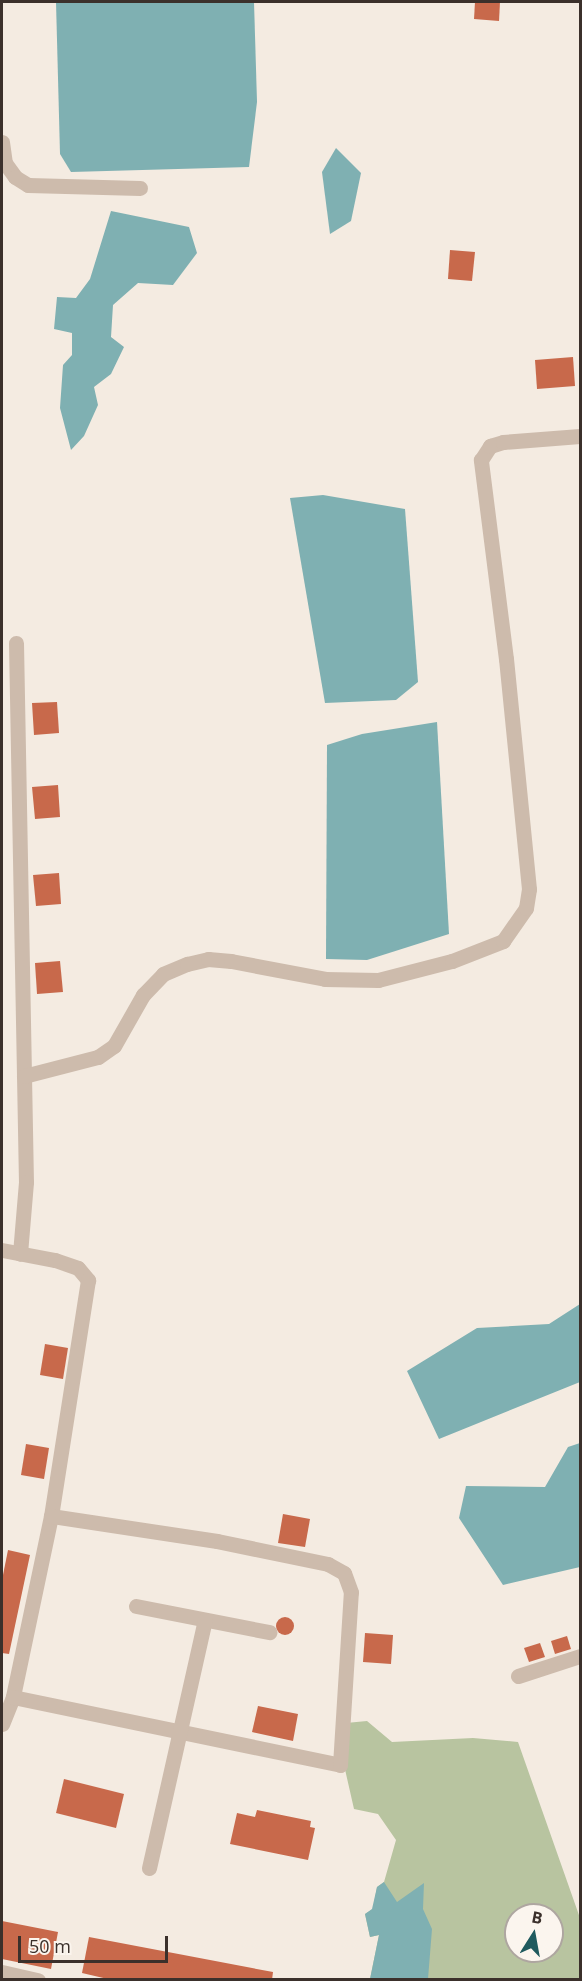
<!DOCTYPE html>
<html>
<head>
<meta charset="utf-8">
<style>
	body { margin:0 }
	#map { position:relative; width:582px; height:1981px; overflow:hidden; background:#f4ebe1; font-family:"Open Sans",sans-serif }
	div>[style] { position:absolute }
	.green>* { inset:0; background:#b8c4a0 }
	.water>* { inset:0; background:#7fb0b2 }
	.building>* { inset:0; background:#c8694b }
	.round { border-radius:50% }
	.minor>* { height:15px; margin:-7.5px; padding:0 7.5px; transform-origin:7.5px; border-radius:7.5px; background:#cdbbac }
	span { translate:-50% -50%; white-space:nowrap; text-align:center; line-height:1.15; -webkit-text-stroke:4.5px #fbf5ee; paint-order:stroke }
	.frame { position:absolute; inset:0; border:3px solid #3b302b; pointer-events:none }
	.north { position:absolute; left:504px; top:1903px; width:60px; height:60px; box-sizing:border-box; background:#fbf5ee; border:2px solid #aea6a0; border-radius:50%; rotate:11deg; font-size:16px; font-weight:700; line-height:24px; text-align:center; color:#3b302b }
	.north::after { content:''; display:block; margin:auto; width:21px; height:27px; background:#1f5a5e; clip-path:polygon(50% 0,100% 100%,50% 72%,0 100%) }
	.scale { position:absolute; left:18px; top:1936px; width:150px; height:27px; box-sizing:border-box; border:3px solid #3b302b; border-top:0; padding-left:8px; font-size:18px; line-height:21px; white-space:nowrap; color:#3b302b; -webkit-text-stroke:4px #fbf5ee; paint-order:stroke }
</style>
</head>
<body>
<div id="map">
	<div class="green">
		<i style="clip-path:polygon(evenodd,367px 1721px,392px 1742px,473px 1738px,518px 1742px,580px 1918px,580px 1979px,370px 1979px,379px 1935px,370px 1937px,365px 1914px,373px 1909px,377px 1887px,384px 1882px,396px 1840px,378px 1814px,354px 1809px,344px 1765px,346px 1723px,367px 1721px,516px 1915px,552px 1915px,552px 1951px,516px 1951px,516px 1915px)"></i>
	</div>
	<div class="water">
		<i style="clip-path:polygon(56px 2px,254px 2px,257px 102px,249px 167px,71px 172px,60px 154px)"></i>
		<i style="clip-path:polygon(336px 148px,361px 173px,351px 221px,330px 234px,322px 172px)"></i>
		<i style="clip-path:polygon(111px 211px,189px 227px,197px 253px,173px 285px,138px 283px,113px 305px,111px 337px,124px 347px,111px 374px,94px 387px,98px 405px,84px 436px,71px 450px,60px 408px,63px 365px,72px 355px,72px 333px,54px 329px,57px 297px,76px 298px,90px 279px)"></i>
		<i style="clip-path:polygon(323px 495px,405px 509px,418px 682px,396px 700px,325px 703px,290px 498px)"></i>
		<i style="clip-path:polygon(437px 722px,449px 934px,367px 960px,326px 959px,327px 745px,362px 734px)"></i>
		<i style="clip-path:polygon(580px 1304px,580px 1382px,439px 1439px,407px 1371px,477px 1328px,549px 1324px)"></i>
		<i style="clip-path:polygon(580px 1443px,580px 1567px,503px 1585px,459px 1518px,466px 1486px,545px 1487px,568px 1447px)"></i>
		<i style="clip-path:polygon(384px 1882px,397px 1902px,424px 1883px,423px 1909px,432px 1929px,428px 1979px,370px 1979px,379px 1935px,370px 1937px,365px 1914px,372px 1909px,377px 1887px)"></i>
	</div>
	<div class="building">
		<i style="clip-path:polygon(475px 2px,500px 2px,499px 21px,474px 19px)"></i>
		<i style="clip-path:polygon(450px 250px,475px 252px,472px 281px,448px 279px)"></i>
		<i style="clip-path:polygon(573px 357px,575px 386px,537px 389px,535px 360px)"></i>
		<i style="clip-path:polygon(57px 702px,59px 733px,34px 735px,32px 703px)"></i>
		<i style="clip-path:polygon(58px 785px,60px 817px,35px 819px,32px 787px)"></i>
		<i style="clip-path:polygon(59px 873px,61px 904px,36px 906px,33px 875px)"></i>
		<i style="clip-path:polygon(60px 961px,63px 992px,37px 994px,35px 963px)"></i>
		<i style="clip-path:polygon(45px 1344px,68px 1348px,63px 1379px,40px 1375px)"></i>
		<i style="clip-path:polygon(26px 1444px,49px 1448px,44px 1479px,21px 1475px)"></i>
		<i style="clip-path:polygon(283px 1514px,310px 1519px,305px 1547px,278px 1543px)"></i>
		<i style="clip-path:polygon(8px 1550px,30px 1555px,9px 1654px,2px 1653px,2px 1580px)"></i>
		<i class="round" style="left:276px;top:1617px;width:18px;height:18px"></i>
		<i style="clip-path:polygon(365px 1633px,393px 1635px,391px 1664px,363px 1662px)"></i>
		<i style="clip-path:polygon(567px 1636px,571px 1649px,555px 1654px,551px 1641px)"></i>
		<i style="clip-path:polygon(540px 1643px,545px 1657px,529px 1662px,524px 1648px)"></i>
		<i style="clip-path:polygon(258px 1706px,298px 1714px,293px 1741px,252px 1732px)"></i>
		<i style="clip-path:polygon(64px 1779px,124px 1794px,116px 1828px,56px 1813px)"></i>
		<i style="clip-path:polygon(257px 1810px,311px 1821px,310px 1827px,315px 1828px,308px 1860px,230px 1844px,237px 1813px,255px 1817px)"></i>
		<i style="clip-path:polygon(2px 1921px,58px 1932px,51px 1969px,2px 1959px)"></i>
		<i style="clip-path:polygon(89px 1937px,273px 1972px,272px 1980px,112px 1980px,82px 1973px)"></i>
	</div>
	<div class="minor">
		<i style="left:2px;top:142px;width:21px;rotate:82deg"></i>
		<i style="left:5px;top:163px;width:17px;rotate:54deg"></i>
		<i style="left:15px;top:177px;width:15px;rotate:32deg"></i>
		<i style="left:28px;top:185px;width:112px;rotate:1.5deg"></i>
		<i style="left:16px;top:643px;width:539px;rotate:88.94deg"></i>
		<i style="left:26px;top:1182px;width:72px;rotate:94.8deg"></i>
		<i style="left:24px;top:1076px;width:76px;rotate:-14.4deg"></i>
		<i style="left:98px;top:1057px;width:19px;rotate:-35deg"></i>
		<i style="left:114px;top:1046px;width:59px;rotate:-60.4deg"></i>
		<i style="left:143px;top:995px;width:29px;rotate:-46deg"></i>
		<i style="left:163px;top:974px;width:26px;rotate:-23deg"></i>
		<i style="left:187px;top:964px;width:22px;rotate:-13deg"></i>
		<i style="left:208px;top:959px;width:23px;rotate:5deg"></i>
		<i style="left:231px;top:961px;width:96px;rotate:10.8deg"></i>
		<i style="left:325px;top:979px;width:53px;rotate:1.1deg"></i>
		<i style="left:378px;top:980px;width:76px;rotate:-14.4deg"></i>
		<i style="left:452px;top:961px;width:55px;rotate:-21.4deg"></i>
		<i style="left:503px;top:941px;width:40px;rotate:-55.1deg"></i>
		<i style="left:526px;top:908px;width:19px;rotate:-81deg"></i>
		<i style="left:529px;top:889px;width:231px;rotate:-95.7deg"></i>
		<i style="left:506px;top:659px;width:201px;rotate:-97.2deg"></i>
		<i style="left:481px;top:460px;width:17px;rotate:-57deg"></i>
		<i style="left:490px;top:446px;width:14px;rotate:-17deg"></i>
		<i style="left:503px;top:442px;width:77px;rotate:-4.5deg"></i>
		<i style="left:2px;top:1250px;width:54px;rotate:10.7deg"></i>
		<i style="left:55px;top:1260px;width:24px;rotate:19deg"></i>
		<i style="left:78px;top:1268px;width:16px;rotate:50deg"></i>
		<i style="left:88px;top:1280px;width:239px;rotate:98.9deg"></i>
		<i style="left:51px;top:1516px;width:185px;rotate:101.9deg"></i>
		<i style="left:13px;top:1697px;width:29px;rotate:112deg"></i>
		<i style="left:136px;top:1606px;width:136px;rotate:11.1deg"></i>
		<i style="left:518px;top:1676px;width:65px;rotate:-17.9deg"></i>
		<i style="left:13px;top:1697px;width:334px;rotate:11.7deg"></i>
		<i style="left:340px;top:1765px;width:173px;rotate:-86.4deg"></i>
		<i style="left:351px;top:1592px;width:20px;rotate:-110deg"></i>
		<i style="left:344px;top:1573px;width:18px;rotate:-151deg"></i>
		<i style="left:328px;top:1564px;width:113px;rotate:-168.3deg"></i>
		<i style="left:217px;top:1541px;width:168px;rotate:-171.4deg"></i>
		<i style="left:149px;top:1868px;width:254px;rotate:-77.3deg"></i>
		<i style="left:2px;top:1972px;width:37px;rotate:13deg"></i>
	</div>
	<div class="frame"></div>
	<div class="north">B</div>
	<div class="scale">50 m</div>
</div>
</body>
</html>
